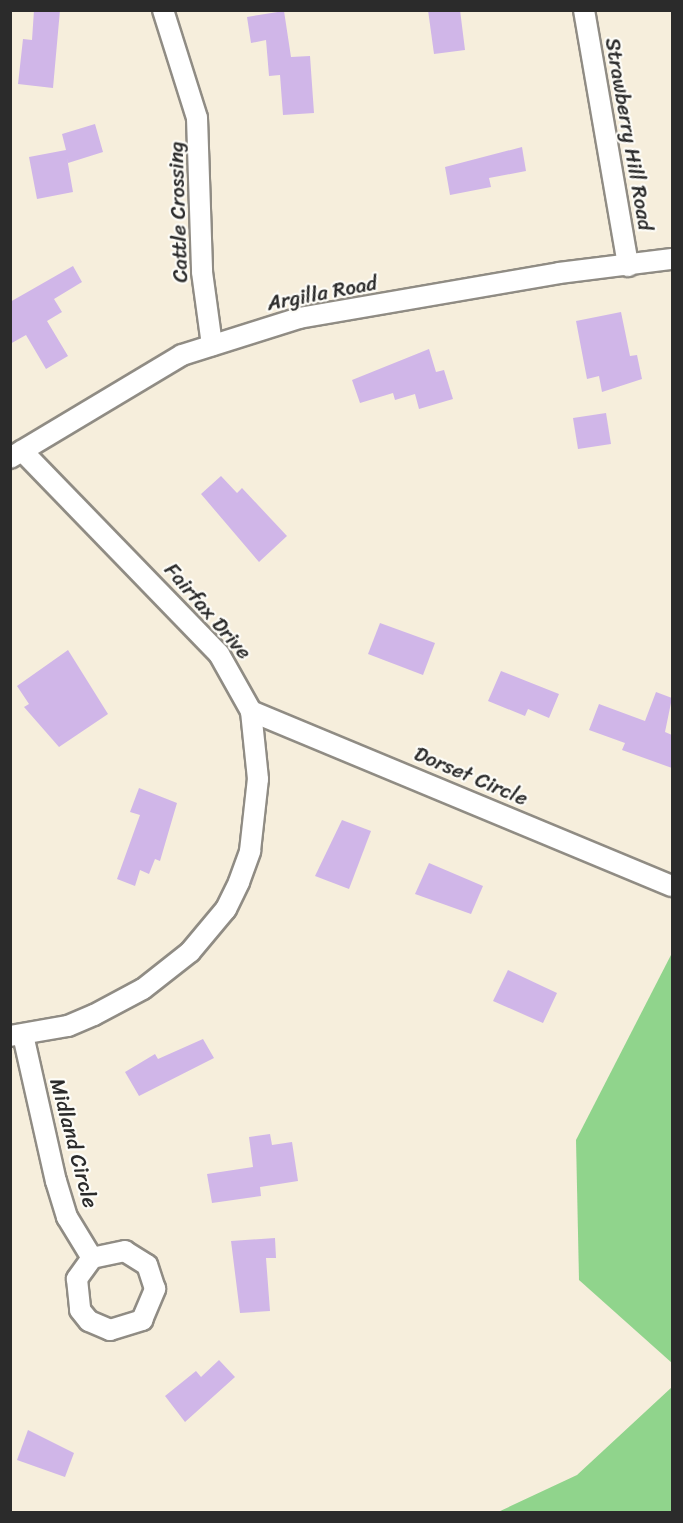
<!DOCTYPE html>
<html>
<head>
<meta charset="utf-8">
<style>
	body { margin:0 }
	#map { position:relative; width:683px; height:1523px; overflow:hidden; background:#f6eedc; font-family:Sriracha,sans-serif }
	div>[style] { position:absolute }
	.green>* { inset:0; background:#90d48c }
	.building>* { inset:0; background:#d0b6e8 }
	.roads { filter:drop-shadow(2px 0 #908c84) drop-shadow(-2px 0 #908c84) drop-shadow(0 2px #908c84) drop-shadow(0 -2px #908c84) }
	.street>* { height:20px; margin:-10px; padding:0 10px; transform-origin:10px; border-radius:10px; background:#fff }
	span { translate:-50% -50%; white-space:nowrap; text-align:center; line-height:1.15; -webkit-text-stroke:4.5px #fdfcf7; paint-order:stroke }
	.street-label { font-size:21px; color:#2b2b2b }
	.frame { position:absolute; inset:0; border:12px solid #2b2b2b; pointer-events:none }
</style>
</head>
<body>
<div id="map">
	<div class="green">
		<i style="clip-path:polygon(672px 953px,672px 1363px,579px 1280px,576px 1140px)"></i>
		<i style="clip-path:polygon(672px 1387px,672px 1512px,498px 1512px,577px 1475px)"></i>
	</div>
	<div class="building">
		<i style="clip-path:polygon(34px 10px,60px 10px,53px 88px,18px 84px,23px 39px,32px 40px)"></i>
		<i style="clip-path:polygon(428px 10px,460px 10px,465px 50px,434px 54px)"></i>
		<i style="clip-path:polygon(284px 11px,291px 57px,310px 56px,314px 113px,283px 115px,280px 75px,269px 76px,266px 40px,251px 43px,247px 17px)"></i>
		<i style="clip-path:polygon(95px 124px,103px 152px,68px 163px,67px 158px,73px 192px,37px 199px,29px 157px,66px 150px,62px 134px)"></i>
		<i style="clip-path:polygon(522px 147px,526px 171px,489px 178px,491px 187px,450px 195px,445px 167px)"></i>
		<i style="clip-path:polygon(73px 266px,82px 282px,54px 299px,62px 312px,47px 321px,68px 356px,46px 369px,26px 335px,10px 344px,10px 302px)"></i>
		<i style="clip-path:polygon(621px 312px,630px 356px,637px 355px,642px 379px,602px 392px,599px 376px,587px 379px,576px 321px)"></i>
		<i style="clip-path:polygon(429px 349px,436px 372px,444px 370px,453px 399px,419px 409px,415px 394px,395px 400px,393px 393px,360px 403px,352px 380px)"></i>
		<i style="clip-path:polygon(606px 413px,611px 444px,578px 449px,573px 418px)"></i>
		<i style="clip-path:polygon(221px 476px,237px 493px,242px 488px,287px 536px,259px 562px,201px 494px)"></i>
		<i style="clip-path:polygon(380px 623px,435px 643px,423px 675px,368px 654px)"></i>
		<i style="clip-path:polygon(68px 650px,108px 714px,59px 747px,24px 707px,29px 704px,17px 686px)"></i>
		<i style="clip-path:polygon(501px 671px,559px 694px,549px 718px,528px 709px,525px 716px,488px 701px)"></i>
		<i style="clip-path:polygon(656px 692px,672px 698px,665px 732px,672px 735px,672px 768px,622px 750px,625px 743px,589px 730px,599px 704px,645px 721px)"></i>
		<i style="clip-path:polygon(139px 788px,177px 803px,160px 861px,155px 859px,149px 874px,140px 870px,135px 886px,117px 879px,140px 815px,130px 812px)"></i>
		<i style="clip-path:polygon(342px 820px,371px 831px,349px 889px,315px 876px)"></i>
		<i style="clip-path:polygon(429px 863px,483px 886px,471px 914px,415px 894px)"></i>
		<i style="clip-path:polygon(508px 970px,557px 993px,543px 1023px,493px 1001px)"></i>
		<i style="clip-path:polygon(203px 1039px,214px 1058px,139px 1096px,125px 1072px,155px 1054px,158px 1059px)"></i>
		<i style="clip-path:polygon(270px 1134px,272px 1145px,292px 1142px,298px 1181px,260px 1187px,261px 1196px,212px 1203px,207px 1174px,253px 1167px,249px 1137px)"></i>
		<i style="clip-path:polygon(275px 1238px,276px 1258px,266px 1258px,270px 1311px,240px 1313px,231px 1241px)"></i>
		<i style="clip-path:polygon(219px 1360px,235px 1377px,185px 1422px,165px 1396px,196px 1371px,201px 1377px)"></i>
		<i style="clip-path:polygon(28px 1430px,74px 1453px,65px 1477px,17px 1460px)"></i>
	</div>
	<div class="roads">
		<div class="street">
			<i style="left:163px;top:10px;width:113px;rotate:72.5deg"></i>
			<i style="left:197px;top:118px;width:154px;rotate:88.1deg"></i>
			<i style="left:202px;top:272px;width:74px;rotate:82.2deg"></i>
			<i style="left:584px;top:10px;width:260px;rotate:80.2deg"></i>
			<i style="left:10px;top:458px;width:200px;rotate:-30.9deg"></i>
			<i style="left:182px;top:355px;width:123px;rotate:-17.5deg"></i>
			<i style="left:299px;top:318px;width:264px;rotate:-9.8deg"></i>
			<i style="left:559px;top:273px;width:114px;rotate:-7.1deg"></i>
			<i style="left:251px;top:711px;width:456px;rotate:22.6deg"></i>
			<i style="left:23px;top:1035px;width:150px;rotate:77.3deg"></i>
			<i style="left:56px;top:1181px;width:38px;rotate:73deg"></i>
			<i style="left:67px;top:1217px;width:48px;rotate:58.6deg"></i>
			<i style="left:92px;top:1258px;width:26px;rotate:126deg"></i>
			<i style="left:77px;top:1279px;width:31px;rotate:84deg"></i>
			<i style="left:80px;top:1310px;width:14px;rotate:51deg"></i>
			<i style="left:89px;top:1321px;width:23px;rotate:23deg"></i>
			<i style="left:110px;top:1330px;width:34px;rotate:-17deg"></i>
			<i style="left:142px;top:1320px;width:34px;rotate:-67deg"></i>
			<i style="left:155px;top:1289px;width:25px;rotate:-108deg"></i>
			<i style="left:147px;top:1265px;width:26px;rotate:-148deg"></i>
			<i style="left:125px;top:1251px;width:34px;rotate:168deg"></i>
			<i style="left:10px;top:1036px;width:59px;rotate:-9.8deg"></i>
			<i style="left:68px;top:1026px;width:28px;rotate:-23deg"></i>
			<i style="left:94px;top:1015px;width:55px;rotate:-28deg"></i>
			<i style="left:143px;top:989px;width:60px;rotate:-38.2deg"></i>
			<i style="left:190px;top:952px;width:56px;rotate:-50.1deg"></i>
			<i style="left:226px;top:909px;width:30px;rotate:-64deg"></i>
			<i style="left:239px;top:882px;width:33px;rotate:-70deg"></i>
			<i style="left:250px;top:851px;width:72px;rotate:-83.7deg"></i>
			<i style="left:258px;top:779px;width:68px;rotate:-95.9deg"></i>
			<i style="left:251px;top:711px;width:65px;rotate:-119.3deg"></i>
			<i style="left:219px;top:654px;width:283px;rotate:-134.1deg"></i>
		</div>
	</div>
	<div class="street-label">
		<span style="left:629px;top:134px;rotate:80deg">Strawberry Hill Road</span>
		<span style="left:178px;top:212px;rotate:-92deg">Cattle Crossing</span>
		<span style="left:322px;top:293px;rotate:-11deg">Argilla Road</span>
		<span style="left:208px;top:611px;rotate:49deg">Fairfax Drive</span>
		<span style="left:471px;top:776px;rotate:23deg">Dorset Circle</span>
		<span style="left:74px;top:1143px;rotate:75deg">Midland Circle</span>
	</div>
	<div class="frame"></div>
</div>
</body>
</html>
